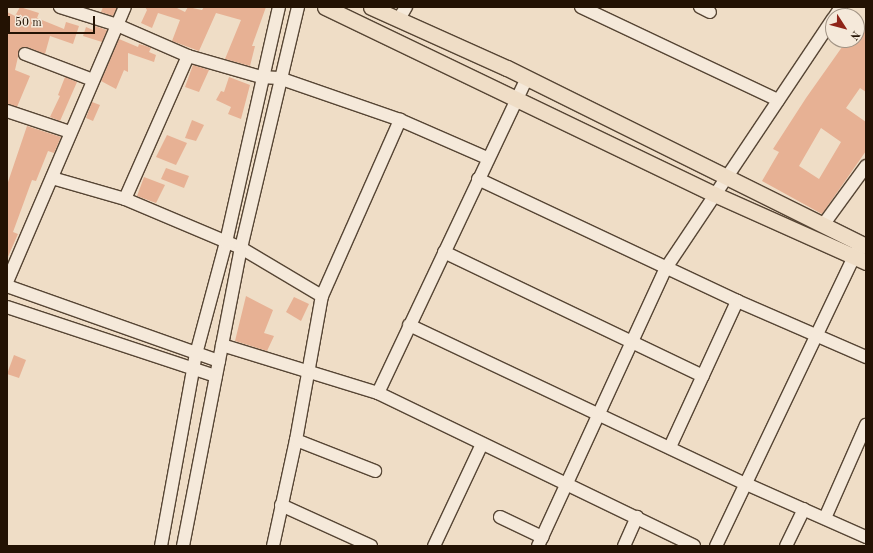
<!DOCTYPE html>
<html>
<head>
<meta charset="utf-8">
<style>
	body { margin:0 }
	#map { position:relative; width:873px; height:553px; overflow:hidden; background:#efddc6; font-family:"Old Standard TT",serif }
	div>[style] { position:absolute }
	.building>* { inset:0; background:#e7b194 }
	.roads { filter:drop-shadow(1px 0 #564534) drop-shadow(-1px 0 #564534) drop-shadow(0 1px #564534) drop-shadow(0 -1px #564534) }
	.minor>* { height:12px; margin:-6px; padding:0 6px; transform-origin:6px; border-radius:6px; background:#f5e9da }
	.major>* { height:15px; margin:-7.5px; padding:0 7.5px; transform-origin:7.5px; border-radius:7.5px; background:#efddc6 }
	span { translate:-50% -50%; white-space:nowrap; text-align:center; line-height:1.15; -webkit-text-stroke:3px #f5e9da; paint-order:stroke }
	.frame { position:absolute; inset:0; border:8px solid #231203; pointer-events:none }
	.north { position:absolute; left:825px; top:8px; width:40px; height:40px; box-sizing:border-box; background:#f5e9da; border:1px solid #a19384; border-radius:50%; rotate:126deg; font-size:11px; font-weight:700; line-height:16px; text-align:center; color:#231203 }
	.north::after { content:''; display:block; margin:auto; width:14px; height:18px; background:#8f2418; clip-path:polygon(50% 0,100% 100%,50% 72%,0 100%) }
	.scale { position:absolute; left:8px; top:16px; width:87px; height:18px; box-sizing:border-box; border:2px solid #231203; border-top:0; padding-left:5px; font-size:12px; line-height:14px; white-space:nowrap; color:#231203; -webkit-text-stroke:3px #f5e9da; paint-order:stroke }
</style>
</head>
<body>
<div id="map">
	<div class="building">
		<i style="clip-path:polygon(20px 7px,39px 13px,37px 18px,64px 29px,66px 22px,79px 26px,73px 44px,50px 36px,45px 54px,27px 47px,20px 48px,15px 70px,30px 76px,17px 107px,7px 104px,7px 12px,15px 16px)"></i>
		<i style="clip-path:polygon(103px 7px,117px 7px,113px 16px,101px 12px)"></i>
		<i style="clip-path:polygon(145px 7px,175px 7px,185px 12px,188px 7px,202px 10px,204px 7px,266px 7px,252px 46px,255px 46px,250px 66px,225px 59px,241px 20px,216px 13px,199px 51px,172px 41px,180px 20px,158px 13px,152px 28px,141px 23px,147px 10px)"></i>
		<i style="clip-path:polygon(evenodd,857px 20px,866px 27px,866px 92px,860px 88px,846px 108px,866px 122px,866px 151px,822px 214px,762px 181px,779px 152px,773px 149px,806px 98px,847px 40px,857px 40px,857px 20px,821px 128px,841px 142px,819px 179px,799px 166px,821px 128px)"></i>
		<i style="clip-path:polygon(95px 26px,107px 30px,102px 42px,83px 36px,86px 27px,93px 30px)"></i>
		<i style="clip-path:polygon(119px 39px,138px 47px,139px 44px,146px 46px,151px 48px,149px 52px,156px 55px,154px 62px,128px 53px,128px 72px,124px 70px,116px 89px,101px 81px)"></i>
		<i style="clip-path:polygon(193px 65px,209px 70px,199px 92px,185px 87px)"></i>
		<i style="clip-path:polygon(65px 77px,77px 82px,60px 121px,50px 117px,60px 96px,58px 95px)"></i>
		<i style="clip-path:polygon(229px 77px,250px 85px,241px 119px,228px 114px,231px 107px,216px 100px,221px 91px,224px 92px)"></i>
		<i style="clip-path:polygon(92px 102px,100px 105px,93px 121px,86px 118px)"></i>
		<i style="clip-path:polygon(192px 120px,204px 125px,196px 141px,185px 138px)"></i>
		<i style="clip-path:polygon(27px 126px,61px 137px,54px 153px,48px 151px,36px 181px,32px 180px,13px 232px,18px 234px,7px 259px,7px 185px)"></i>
		<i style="clip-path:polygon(167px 135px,187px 143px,176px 165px,156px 157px)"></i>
		<i style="clip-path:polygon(166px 168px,189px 176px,184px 188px,161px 179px)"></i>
		<i style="clip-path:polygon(144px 177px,165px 185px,156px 203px,137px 196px)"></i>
		<i style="clip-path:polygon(246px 296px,273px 310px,264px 333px,274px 336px,267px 351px,235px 341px)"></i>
		<i style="clip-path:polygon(294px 297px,309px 304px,301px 321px,286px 312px)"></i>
		<i style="clip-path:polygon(14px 355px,26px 360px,19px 378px,7px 374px)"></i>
	</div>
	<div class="roads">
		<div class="minor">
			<i style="left:60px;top:7px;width:60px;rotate:17.5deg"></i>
			<i style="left:117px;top:25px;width:77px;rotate:23.6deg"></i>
			<i style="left:188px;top:56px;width:76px;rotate:16deg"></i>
			<i style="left:261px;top:77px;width:18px;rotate:3deg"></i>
			<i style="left:279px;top:78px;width:128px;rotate:19.1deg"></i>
			<i style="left:400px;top:120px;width:95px;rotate:23.6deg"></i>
			<i style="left:581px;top:7px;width:218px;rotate:25.3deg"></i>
			<i style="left:700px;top:7px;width:11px;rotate:27deg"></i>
			<i style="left:835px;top:16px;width:11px;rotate:-56deg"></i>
			<i style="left:399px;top:19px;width:14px;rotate:-60deg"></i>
			<i style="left:25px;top:54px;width:73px;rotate:20.9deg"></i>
			<i style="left:188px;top:56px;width:156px;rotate:113.8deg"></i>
			<i style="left:125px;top:199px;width:126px;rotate:22.9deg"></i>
			<i style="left:241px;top:248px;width:94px;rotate:30.7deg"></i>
			<i style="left:7px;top:111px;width:66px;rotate:18.4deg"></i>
			<i style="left:52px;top:178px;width:76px;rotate:16deg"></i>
			<i style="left:478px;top:179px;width:286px;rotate:25.2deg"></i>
			<i style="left:737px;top:301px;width:141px;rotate:23.5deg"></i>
			<i style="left:823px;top:225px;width:73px;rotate:-53.9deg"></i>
			<i style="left:444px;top:252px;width:287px;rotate:25.6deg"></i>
			<i style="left:7px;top:282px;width:299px;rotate:-66.8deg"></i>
			<i style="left:7px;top:286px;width:225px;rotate:19.5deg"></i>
			<i style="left:7px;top:307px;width:220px;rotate:18.3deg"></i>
			<i style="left:409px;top:325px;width:370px;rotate:25.3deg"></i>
			<i style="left:744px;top:483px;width:133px;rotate:23.9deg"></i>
			<i style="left:222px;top:345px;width:163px;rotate:17.1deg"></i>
			<i style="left:378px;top:393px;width:348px;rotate:-64.7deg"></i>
			<i style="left:378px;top:393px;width:351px;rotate:25.8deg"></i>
			<i style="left:296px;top:440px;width:85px;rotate:21.4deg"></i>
			<i style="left:670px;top:447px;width:161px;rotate:-65.3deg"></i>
			<i style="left:281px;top:505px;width:99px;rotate:24.5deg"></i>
			<i style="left:500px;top:517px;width:47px;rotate:25.5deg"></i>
			<i style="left:825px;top:518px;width:102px;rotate:-66.2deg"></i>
			<i style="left:161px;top:546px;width:195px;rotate:-79.7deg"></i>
			<i style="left:196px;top:354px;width:116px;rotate:-75deg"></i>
			<i style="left:226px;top:242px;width:241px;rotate:-77.3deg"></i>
			<i style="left:183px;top:546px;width:304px;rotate:-79deg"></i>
			<i style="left:241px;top:248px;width:248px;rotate:-76.7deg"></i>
			<i style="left:273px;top:546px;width:108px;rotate:-77.8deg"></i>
			<i style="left:296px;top:440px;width:146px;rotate:-79.8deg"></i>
			<i style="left:322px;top:296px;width:193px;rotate:-66.1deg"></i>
			<i style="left:434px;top:546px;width:113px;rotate:-64.8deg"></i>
			<i style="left:538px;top:546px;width:306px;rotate:-65.3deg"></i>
			<i style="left:666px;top:268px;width:300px;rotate:-56.2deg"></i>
			<i style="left:624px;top:546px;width:32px;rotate:-66deg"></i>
			<i style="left:716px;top:546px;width:330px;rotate:-64.5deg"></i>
			<i style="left:786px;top:546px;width:41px;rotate:-64.1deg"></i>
		</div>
		<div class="major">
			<i style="left:325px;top:7px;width:432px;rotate:25.7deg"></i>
			<i style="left:714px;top:194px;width:167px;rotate:24.1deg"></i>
			<i style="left:371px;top:7px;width:149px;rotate:24.2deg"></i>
			<i style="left:507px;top:68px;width:401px;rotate:26.4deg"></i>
		</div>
	</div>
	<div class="frame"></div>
	<div class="north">N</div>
	<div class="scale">50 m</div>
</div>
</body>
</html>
